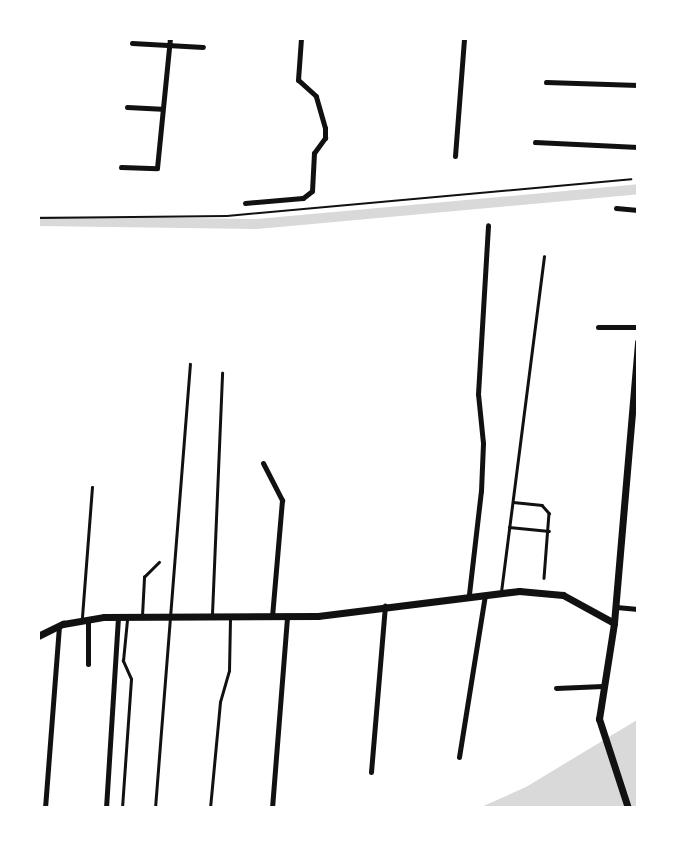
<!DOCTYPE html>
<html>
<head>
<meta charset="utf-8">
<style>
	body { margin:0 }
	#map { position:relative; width:676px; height:846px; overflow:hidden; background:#fff; font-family:Jost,sans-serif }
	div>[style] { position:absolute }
	.water>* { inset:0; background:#d9d9d9 }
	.canal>* { height:10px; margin:-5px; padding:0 5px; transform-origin:5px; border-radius:5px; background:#d9d9d9 }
	.path>* { height:2px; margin:-1px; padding:0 1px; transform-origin:1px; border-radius:1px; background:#111 }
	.service>* { height:2.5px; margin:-1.25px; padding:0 1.25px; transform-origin:1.25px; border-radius:1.25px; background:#111 }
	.minor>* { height:5px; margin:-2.5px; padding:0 2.5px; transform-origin:2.5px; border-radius:2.5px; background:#111 }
	.tertiary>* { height:7px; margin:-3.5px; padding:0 3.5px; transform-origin:3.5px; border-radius:3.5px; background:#111 }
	span { translate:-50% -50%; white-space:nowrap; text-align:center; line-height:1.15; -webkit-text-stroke:7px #fff; paint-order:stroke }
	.frame { position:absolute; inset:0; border:40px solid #fff; pointer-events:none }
</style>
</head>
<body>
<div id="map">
	<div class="water">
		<i style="clip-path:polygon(637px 720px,637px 807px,479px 808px,526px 787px)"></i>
	</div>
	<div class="canal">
		<i style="left:38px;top:221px;width:219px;rotate:0.8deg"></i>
		<i style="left:257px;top:224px;width:383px;rotate:-5.2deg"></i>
	</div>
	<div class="path">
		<i style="left:38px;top:218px;width:189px;rotate:-0.6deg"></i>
		<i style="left:227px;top:216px;width:406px;rotate:-5.2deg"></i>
	</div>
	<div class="service">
		<i style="left:513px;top:502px;width:29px;rotate:6deg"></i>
		<i style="left:542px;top:505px;width:11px;rotate:49deg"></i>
		<i style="left:549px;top:513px;width:65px;rotate:94.4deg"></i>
		<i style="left:509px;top:527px;width:40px;rotate:5.7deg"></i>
		<i style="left:501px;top:592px;width:338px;rotate:-82.7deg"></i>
		<i style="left:212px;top:614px;width:241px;rotate:-87.6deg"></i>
		<i style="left:142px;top:616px;width:39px;rotate:-87deg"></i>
		<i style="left:144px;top:577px;width:21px;rotate:-45deg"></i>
		<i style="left:82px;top:617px;width:130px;rotate:-85.6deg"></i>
		<i style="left:122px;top:808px;width:129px;rotate:-86deg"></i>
		<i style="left:131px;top:679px;width:20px;rotate:-114deg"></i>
		<i style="left:123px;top:661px;width:41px;rotate:-84.4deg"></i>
		<i style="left:155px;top:808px;width:445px;rotate:-85.5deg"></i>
		<i style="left:210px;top:808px;width:106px;rotate:-84.6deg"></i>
		<i style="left:220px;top:702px;width:32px;rotate:-74deg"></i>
		<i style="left:229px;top:671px;width:52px;rotate:-88.9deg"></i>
	</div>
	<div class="minor">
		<i style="left:132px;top:43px;width:71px;rotate:3.2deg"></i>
		<i style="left:546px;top:82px;width:92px;rotate:1.9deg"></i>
		<i style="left:127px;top:107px;width:34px;rotate:3deg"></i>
		<i style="left:535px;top:142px;width:103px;rotate:2.8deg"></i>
		<i style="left:455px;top:156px;width:118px;rotate:-85.6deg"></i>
		<i style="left:121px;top:167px;width:36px;rotate:2deg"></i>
		<i style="left:157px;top:168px;width:131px;rotate:-84.3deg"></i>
		<i style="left:245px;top:203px;width:58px;rotate:-4.9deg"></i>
		<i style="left:303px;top:198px;width:11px;rotate:-38deg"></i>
		<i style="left:312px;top:191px;width:38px;rotate:-87deg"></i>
		<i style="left:314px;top:153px;width:19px;rotate:-54deg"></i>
		<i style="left:325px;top:138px;width:10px;rotate:-90deg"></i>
		<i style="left:325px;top:128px;width:33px;rotate:-106deg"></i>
		<i style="left:316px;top:96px;width:24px;rotate:-138deg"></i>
		<i style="left:298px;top:80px;width:42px;rotate:-85.9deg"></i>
		<i style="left:616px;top:208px;width:22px;rotate:5deg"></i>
		<i style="left:598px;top:327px;width:40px"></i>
		<i style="left:263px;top:463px;width:42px;rotate:62.8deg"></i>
		<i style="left:282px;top:500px;width:116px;rotate:94.9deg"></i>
		<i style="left:469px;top:594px;width:104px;rotate:-83.4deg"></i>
		<i style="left:481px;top:491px;width:48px;rotate:-87.6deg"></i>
		<i style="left:483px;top:443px;width:49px;rotate:-95.8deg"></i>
		<i style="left:478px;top:394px;width:169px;rotate:-86.6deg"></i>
		<i style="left:616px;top:607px;width:22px;rotate:5deg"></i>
		<i style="left:88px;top:664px;width:44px;rotate:-90deg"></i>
		<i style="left:556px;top:688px;width:47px;rotate:-2.4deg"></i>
		<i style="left:459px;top:757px;width:164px;rotate:-80.9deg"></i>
		<i style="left:371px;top:772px;width:167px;rotate:-85.2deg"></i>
		<i style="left:45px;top:808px;width:183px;rotate:-85.6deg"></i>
		<i style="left:106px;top:808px;width:191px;rotate:-86.4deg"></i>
		<i style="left:272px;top:808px;width:193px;rotate:-85.5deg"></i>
	</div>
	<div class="tertiary">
		<i style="left:38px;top:636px;width:28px;rotate:-26deg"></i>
		<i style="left:63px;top:624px;width:42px;rotate:-9.7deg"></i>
		<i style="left:104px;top:617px;width:214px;rotate:-0.3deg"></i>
		<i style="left:318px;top:616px;width:203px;rotate:-7.1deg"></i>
		<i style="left:519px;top:591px;width:44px;rotate:5.2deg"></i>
		<i style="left:563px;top:595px;width:58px;rotate:28.8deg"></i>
		<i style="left:628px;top:808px;width:94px;rotate:-108deg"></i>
		<i style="left:599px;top:719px;width:97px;rotate:-81.1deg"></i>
		<i style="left:614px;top:623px;width:282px;rotate:-85.1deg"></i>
	</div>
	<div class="frame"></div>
</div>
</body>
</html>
